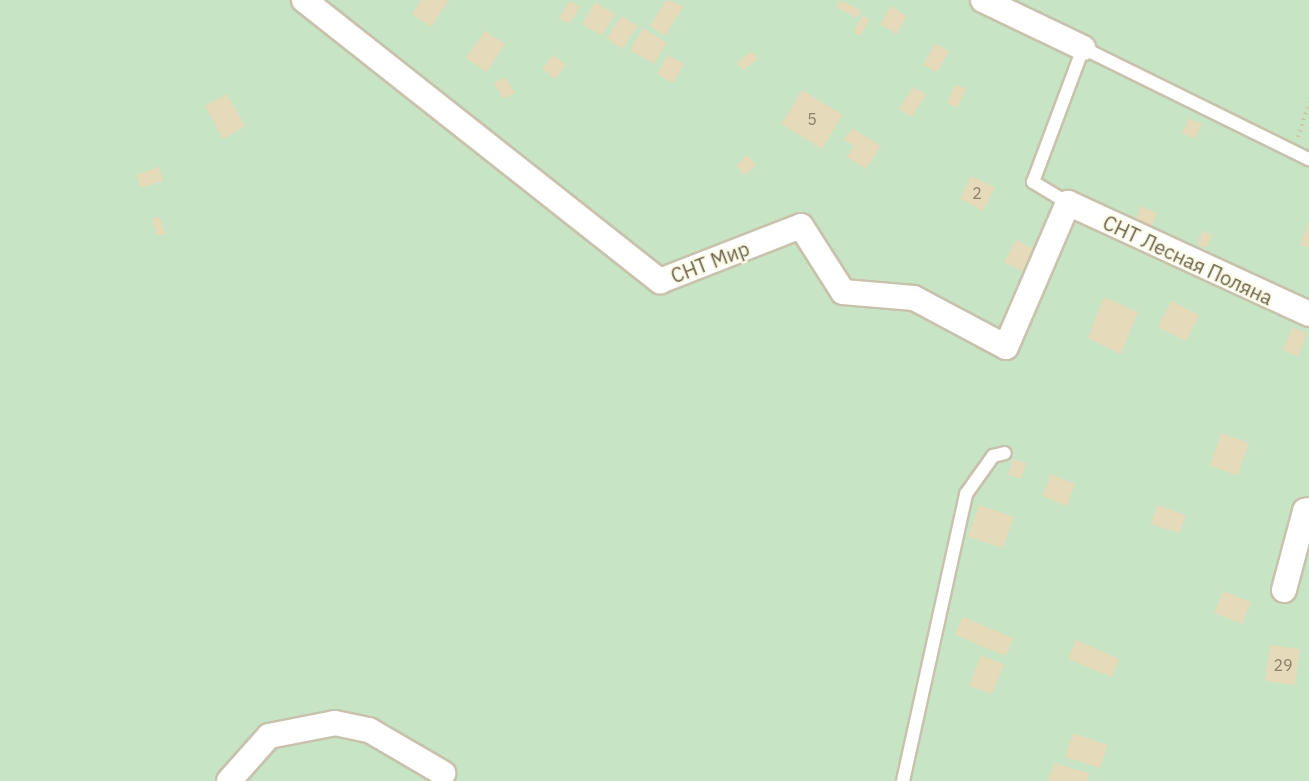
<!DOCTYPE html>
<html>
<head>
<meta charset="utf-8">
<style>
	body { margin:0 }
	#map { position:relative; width:1309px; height:781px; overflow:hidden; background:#f9f8e4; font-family:"IBM Plex Sans",sans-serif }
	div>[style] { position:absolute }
	.green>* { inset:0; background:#c7e4c4 }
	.building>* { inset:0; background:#e5daba }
	.path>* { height:4px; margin-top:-2px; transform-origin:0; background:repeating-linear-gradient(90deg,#cfc3a3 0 1.5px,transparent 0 6px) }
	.roads { filter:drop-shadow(2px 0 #c8c2ac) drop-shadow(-2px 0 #c8c2ac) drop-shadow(0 2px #c8c2ac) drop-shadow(0 -2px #c8c2ac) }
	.lane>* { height:12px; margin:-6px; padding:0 6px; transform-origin:6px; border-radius:6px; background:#fff }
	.street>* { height:24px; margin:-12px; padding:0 12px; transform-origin:12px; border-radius:12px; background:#fff }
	span { translate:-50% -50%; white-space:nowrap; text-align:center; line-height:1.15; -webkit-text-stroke:4.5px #fcfbe9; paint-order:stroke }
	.number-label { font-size:16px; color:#8b8168 }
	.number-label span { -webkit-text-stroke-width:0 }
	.street-label { font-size:20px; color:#6d634d }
</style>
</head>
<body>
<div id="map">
	<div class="green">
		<i style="clip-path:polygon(0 0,1309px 0,1309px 781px,0 781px)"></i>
	</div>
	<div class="building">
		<i style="clip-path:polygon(421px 0,449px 0,431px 27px,412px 14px)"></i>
		<i style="clip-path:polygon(666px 0,684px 6px,665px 36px,650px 26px)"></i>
		<i style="clip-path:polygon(840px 0,861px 10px,857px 18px,836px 7px)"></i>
		<i style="clip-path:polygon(569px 1px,580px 7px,569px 24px,559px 18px)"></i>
		<i style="clip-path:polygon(595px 2px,615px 14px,602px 36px,582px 24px)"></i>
		<i style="clip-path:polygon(891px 6px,907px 16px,897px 34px,880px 24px)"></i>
		<i style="clip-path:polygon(863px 15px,870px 20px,860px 36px,853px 32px)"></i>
		<i style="clip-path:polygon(622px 16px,638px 26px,622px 49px,607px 38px)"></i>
		<i style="clip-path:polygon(643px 28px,667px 43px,654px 64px,630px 50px)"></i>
		<i style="clip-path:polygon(485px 31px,505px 44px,487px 72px,466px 58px)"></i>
		<i style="clip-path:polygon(935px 43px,949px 51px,937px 72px,923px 65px)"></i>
		<i style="clip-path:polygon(752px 51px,758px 59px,743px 70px,737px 63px)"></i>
		<i style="clip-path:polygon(553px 55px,566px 65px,555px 79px,542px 69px)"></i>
		<i style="clip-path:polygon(668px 55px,684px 64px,673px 83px,657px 74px)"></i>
		<i style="clip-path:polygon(505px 77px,515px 93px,504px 99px,494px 83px)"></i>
		<i style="clip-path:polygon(955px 84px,966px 89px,957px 108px,947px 103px)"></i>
		<i style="clip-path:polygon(913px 87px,926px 94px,912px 117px,899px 109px)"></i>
		<i style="clip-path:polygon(802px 90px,843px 115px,822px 149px,781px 124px)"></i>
		<i style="clip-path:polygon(227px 94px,245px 126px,223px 139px,205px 106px)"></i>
		<i style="clip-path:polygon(1189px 118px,1202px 124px,1195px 139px,1182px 133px)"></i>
		<i style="clip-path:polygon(852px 128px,881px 146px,866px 169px,847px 157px,854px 146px,844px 140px)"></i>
		<i style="clip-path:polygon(747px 155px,756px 165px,745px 175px,736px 166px)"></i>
		<i style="clip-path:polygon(159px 167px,163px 181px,141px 188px,136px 175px)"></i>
		<i style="clip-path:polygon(971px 176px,995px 187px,983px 211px,960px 199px)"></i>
		<i style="clip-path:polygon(1141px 206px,1157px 213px,1148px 234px,1132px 227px)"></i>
		<i style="clip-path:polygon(160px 217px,165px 234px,157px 236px,152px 219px)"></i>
		<i style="clip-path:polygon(1309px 221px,1309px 248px,1300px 244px)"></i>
		<i style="clip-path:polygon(1203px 231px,1212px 235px,1207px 248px,1197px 244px)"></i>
		<i style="clip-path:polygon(1016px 240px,1034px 249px,1022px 271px,1004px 262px)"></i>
		<i style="clip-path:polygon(1104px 297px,1138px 312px,1121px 354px,1088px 338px)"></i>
		<i style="clip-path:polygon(1171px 301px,1199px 315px,1186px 341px,1158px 327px)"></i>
		<i style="clip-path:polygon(1292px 327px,1307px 333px,1298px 357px,1283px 350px)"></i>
		<i style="clip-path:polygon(1221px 433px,1249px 443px,1238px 475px,1210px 466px)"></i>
		<i style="clip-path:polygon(1013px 459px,1026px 463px,1021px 479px,1008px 475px)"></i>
		<i style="clip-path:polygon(1051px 474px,1075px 484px,1067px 506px,1042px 496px)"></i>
		<i style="clip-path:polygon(979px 505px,1014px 517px,1003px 548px,968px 537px)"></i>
		<i style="clip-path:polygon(1157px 505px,1186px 515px,1180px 533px,1151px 524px)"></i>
		<i style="clip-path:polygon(1223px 591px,1251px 602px,1242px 624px,1214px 613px)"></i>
		<i style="clip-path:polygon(963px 617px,1013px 638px,1006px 656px,955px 635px)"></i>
		<i style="clip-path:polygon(1076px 640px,1119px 659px,1112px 677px,1068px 659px)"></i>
		<i style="clip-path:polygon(1270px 645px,1300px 649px,1295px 685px,1265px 681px)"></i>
		<i style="clip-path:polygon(981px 655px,1004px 664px,992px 694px,969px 686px)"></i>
		<i style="clip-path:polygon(1073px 733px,1108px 745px,1100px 768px,1065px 757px)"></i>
		<i style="clip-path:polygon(1054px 763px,1089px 773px,1087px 781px,1048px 781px)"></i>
	</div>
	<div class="path">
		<i style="left:1298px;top:137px;width:36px;rotate:-72deg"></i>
	</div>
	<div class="roads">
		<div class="lane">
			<i style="left:1068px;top:203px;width:41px;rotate:-149deg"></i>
			<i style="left:1033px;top:182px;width:143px;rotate:-69.5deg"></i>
			<i style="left:1083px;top:48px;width:252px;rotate:26.2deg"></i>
			<i style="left:903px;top:781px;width:294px;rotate:-77.6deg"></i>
			<i style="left:966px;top:494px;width:47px;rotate:-54.6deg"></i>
			<i style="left:993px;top:456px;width:12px;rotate:-14deg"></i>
		</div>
		<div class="street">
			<i style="left:304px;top:0;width:454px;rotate:38.3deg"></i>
			<i style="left:660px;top:281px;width:151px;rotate:-21.3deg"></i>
			<i style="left:801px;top:226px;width:78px;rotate:57.5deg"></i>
			<i style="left:843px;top:292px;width:71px;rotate:4.8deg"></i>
			<i style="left:914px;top:298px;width:104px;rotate:28deg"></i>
			<i style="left:1006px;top:347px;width:157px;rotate:-66.7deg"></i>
			<i style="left:1068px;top:203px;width:265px;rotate:24.7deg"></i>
			<i style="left:983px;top:0;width:111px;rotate:25.6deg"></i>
			<i style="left:1284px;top:590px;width:82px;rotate:-75.1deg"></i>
			<i style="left:1305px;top:511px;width:4px;rotate:-14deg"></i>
			<i style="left:229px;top:781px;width:60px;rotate:-48.4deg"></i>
			<i style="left:269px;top:736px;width:67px;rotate:-11.1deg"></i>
			<i style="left:335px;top:723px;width:35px;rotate:12deg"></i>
			<i style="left:369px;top:730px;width:86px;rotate:30.2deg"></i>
		</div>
	</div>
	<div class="number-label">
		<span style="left:812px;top:119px">5</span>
		<span style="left:977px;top:193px">2</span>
		<span style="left:1283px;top:665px">29</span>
	</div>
	<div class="street-label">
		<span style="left:1188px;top:260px;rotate:25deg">СНТ Лесная Поляна</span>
		<span style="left:710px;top:262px;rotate:-21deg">СНТ Мир</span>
	</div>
</div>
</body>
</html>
